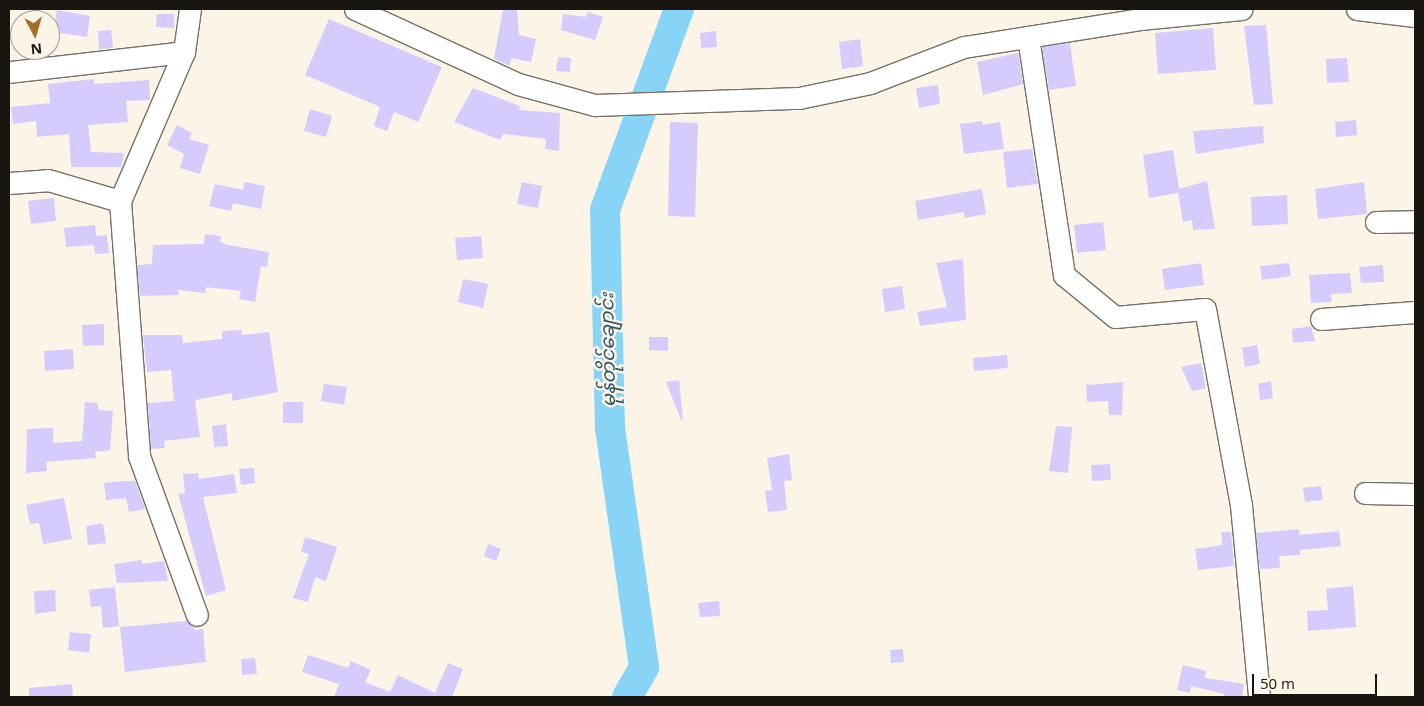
<!DOCTYPE html>
<html>
<head>
<meta charset="utf-8">
<style>
	body { margin:0 }
	#map { position:relative; width:1424px; height:706px; overflow:hidden; background:#fcf4e7; font-family:"Open Sans","Noto Sans Myanmar",sans-serif }
	div>[style] { position:absolute }
	.river>* { height:30px; margin:-15px; padding:0 15px; transform-origin:15px; border-radius:15px; background:#87d4f7 }
	.building>* { inset:0; background:#d5ccfd }
	.roads { filter:drop-shadow(1px 0 #777165) drop-shadow(-1px 0 #777165) drop-shadow(0 1px #777165) drop-shadow(0 -1px #777165) }
	.minor>* { height:21px; margin:-10.5px; padding:0 10.5px; transform-origin:10.5px; border-radius:10.5px; background:#fff }
	span { translate:-50% -50%; white-space:nowrap; text-align:center; line-height:1.15; -webkit-text-stroke:5px #fcf4e7; paint-order:stroke }
	.water-label { font-size:19px; color:#2a5568; font-style:italic }
	.frame { position:absolute; inset:0; border:10px solid #191612; pointer-events:none }
	.north { position:absolute; left:10px; top:10px; width:50px; height:50px; box-sizing:border-box; background:#fcf4e7; border:1px solid #a19b92; border-radius:50%; rotate:174deg; font-size:14px; font-weight:700; line-height:20px; text-align:center; color:#191612 }
	.north::after { content:''; display:block; margin:auto; width:18px; height:22px; background:#a16e25; clip-path:polygon(50% 0,100% 100%,50% 72%,0 100%) }
	.scale { position:absolute; left:1252px; top:674px; width:125px; height:22px; box-sizing:border-box; border:2px solid #191612; border-top:0; padding-left:6px; font-size:15px; line-height:18px; white-space:nowrap; color:#191612; -webkit-text-stroke:4px #fcf4e7; paint-order:stroke }
</style>
</head>
<body>
<div id="map">
	<div class="river">
		<i style="left:627px;top:697px;width:34px;rotate:-60deg"></i>
		<i style="left:644px;top:667px;width:240px;rotate:-98.1deg"></i>
		<i style="left:610px;top:429px;width:219px;rotate:-91.3deg"></i>
		<i style="left:605px;top:210px;width:214px;rotate:-69.8deg"></i>
	</div>
	<div class="building">
		<i style="clip-path:polygon(503px 9px,517px 9px,519px 35px,536px 39px,531px 62px,511px 58px,510px 66px,494px 59px)"></i>
		<i style="clip-path:polygon(57px 10px,90px 16px,87px 37px,53px 32px)"></i>
		<i style="clip-path:polygon(588px 12px,603px 17px,595px 40px,561px 30px,563px 14px,586px 17px)"></i>
		<i style="clip-path:polygon(157px 14px,174px 14px,174px 28px,156px 27px)"></i>
		<i style="clip-path:polygon(329px 19px,442px 67px,418px 122px,394px 112px,387px 131px,374px 126px,380px 107px,305px 75px)"></i>
		<i style="clip-path:polygon(1266px 25px,1273px 104px,1254px 105px,1244px 26px)"></i>
		<i style="clip-path:polygon(1213px 28px,1216px 70px,1158px 74px,1155px 33px)"></i>
		<i style="clip-path:polygon(111px 30px,113px 48px,99px 49px,98px 31px)"></i>
		<i style="clip-path:polygon(716px 31px,717px 47px,701px 48px,700px 33px)"></i>
		<i style="clip-path:polygon(860px 39px,863px 66px,842px 69px,839px 42px)"></i>
		<i style="clip-path:polygon(1070px 43px,1076px 86px,1049px 90px,1042px 47px)"></i>
		<i style="clip-path:polygon(1018px 53px,1023px 84px,983px 95px,977px 62px)"></i>
		<i style="clip-path:polygon(558px 57px,571px 58px,570px 72px,556px 71px)"></i>
		<i style="clip-path:polygon(1347px 58px,1349px 82px,1327px 83px,1326px 59px)"></i>
		<i style="clip-path:polygon(94px 79px,94px 84px,149px 80px,150px 100px,126px 101px,128px 122px,88px 125px,91px 152px,124px 153px,121px 167px,71px 167px,69px 134px,37px 137px,36px 121px,13px 124px,11px 107px,50px 103px,48px 84px)"></i>
		<i style="clip-path:polygon(938px 85px,940px 104px,919px 108px,916px 88px)"></i>
		<i style="clip-path:polygon(473px 88px,520px 106px,519px 110px,560px 113px,559px 151px,545px 149px,546px 139px,503px 134px,500px 140px,454px 122px)"></i>
		<i style="clip-path:polygon(310px 109px,332px 116px,326px 137px,304px 131px)"></i>
		<i style="clip-path:polygon(1356px 120px,1357px 135px,1336px 137px,1335px 122px)"></i>
		<i style="clip-path:polygon(982px 121px,983px 125px,1000px 122px,1004px 149px,964px 154px,960px 124px)"></i>
		<i style="clip-path:polygon(670px 122px,698px 123px,695px 217px,668px 216px)"></i>
		<i style="clip-path:polygon(177px 125px,192px 133px,189px 139px,209px 145px,200px 174px,180px 168px,184px 154px,167px 145px)"></i>
		<i style="clip-path:polygon(1263px 126px,1264px 143px,1196px 154px,1193px 131px)"></i>
		<i style="clip-path:polygon(1032px 149px,1038px 184px,1007px 188px,1003px 152px)"></i>
		<i style="clip-path:polygon(1173px 150px,1179px 189px,1207px 181px,1215px 229px,1193px 230px,1192px 220px,1183px 222px,1178px 193px,1149px 198px,1143px 155px)"></i>
		<i style="clip-path:polygon(244px 182px,265px 186px,261px 209px,233px 203px,231px 211px,209px 206px,215px 184px,243px 190px)"></i>
		<i style="clip-path:polygon(522px 182px,542px 186px,538px 208px,517px 204px)"></i>
		<i style="clip-path:polygon(1364px 182px,1367px 214px,1318px 219px,1315px 189px)"></i>
		<i style="clip-path:polygon(982px 189px,986px 214px,965px 218px,964px 212px,918px 220px,915px 201px)"></i>
		<i style="clip-path:polygon(1287px 195px,1288px 224px,1252px 226px,1251px 197px)"></i>
		<i style="clip-path:polygon(54px 198px,56px 221px,31px 224px,28px 201px)"></i>
		<i style="clip-path:polygon(1103px 222px,1106px 250px,1077px 253px,1074px 225px)"></i>
		<i style="clip-path:polygon(95px 225px,96px 236px,107px 235px,109px 253px,95px 254px,94px 245px,66px 247px,64px 228px)"></i>
		<i style="clip-path:polygon(205px 234px,221px 236px,220px 242px,228px 245px,269px 252px,267px 267px,261px 266px,255px 302px,239px 299px,241px 291px,206px 287px,205px 293px,178px 290px,179px 295px,140px 296px,137px 265px,152px 264px,153px 245px,204px 244px)"></i>
		<i style="clip-path:polygon(481px 236px,483px 258px,457px 260px,455px 238px)"></i>
		<i style="clip-path:polygon(963px 259px,966px 320px,920px 326px,917px 312px,947px 307px,936px 263px)"></i>
		<i style="clip-path:polygon(1201px 263px,1204px 285px,1165px 290px,1162px 269px)"></i>
		<i style="clip-path:polygon(1289px 263px,1291px 276px,1262px 280px,1260px 266px)"></i>
		<i style="clip-path:polygon(1383px 265px,1384px 282px,1361px 283px,1359px 267px)"></i>
		<i style="clip-path:polygon(1350px 273px,1352px 293px,1331px 294px,1331px 302px,1311px 303px,1309px 275px)"></i>
		<i style="clip-path:polygon(463px 279px,488px 284px,483px 308px,458px 302px)"></i>
		<i style="clip-path:polygon(902px 286px,905px 309px,885px 312px,882px 289px)"></i>
		<i style="clip-path:polygon(104px 324px,104px 345px,83px 346px,82px 325px)"></i>
		<i style="clip-path:polygon(1311px 326px,1315px 341px,1293px 343px,1292px 329px)"></i>
		<i style="clip-path:polygon(242px 330px,242px 335px,269px 332px,278px 392px,232px 401px,232px 393px,195px 400px,200px 437px,164px 441px,165px 448px,151px 449px,148px 403px,174px 401px,171px 370px,147px 372px,143px 335px,182px 335px,183px 343px,222px 339px,222px 331px)"></i>
		<i style="clip-path:polygon(649px 337px,668px 337px,668px 351px,649px 350px)"></i>
		<i style="clip-path:polygon(1257px 345px,1260px 364px,1245px 367px,1242px 348px)"></i>
		<i style="clip-path:polygon(73px 349px,74px 369px,45px 371px,44px 351px)"></i>
		<i style="clip-path:polygon(1007px 355px,1008px 368px,974px 371px,973px 358px)"></i>
		<i style="clip-path:polygon(1201px 363px,1206px 388px,1192px 391px,1181px 367px)"></i>
		<i style="clip-path:polygon(679px 380px,683px 419px,681px 420px,666px 382px)"></i>
		<i style="clip-path:polygon(1271px 381px,1273px 398px,1260px 400px,1258px 384px)"></i>
		<i style="clip-path:polygon(1123px 382px,1122px 415px,1109px 415px,1108px 401px,1087px 402px,1086px 385px)"></i>
		<i style="clip-path:polygon(324px 384px,347px 387px,344px 405px,321px 401px)"></i>
		<i style="clip-path:polygon(85px 402px,98px 403px,98px 410px,113px 411px,110px 450px,95px 452px,96px 458px,46px 462px,47px 471px,26px 473px,27px 429px,53px 428px,53px 443px,82px 441px)"></i>
		<i style="clip-path:polygon(283px 402px,303px 402px,303px 423px,283px 423px)"></i>
		<i style="clip-path:polygon(226px 424px,228px 446px,214px 447px,212px 426px)"></i>
		<i style="clip-path:polygon(1056px 426px,1072px 427px,1068px 473px,1049px 471px)"></i>
		<i style="clip-path:polygon(789px 454px,792px 480px,784px 481px,787px 510px,768px 512px,765px 491px,772px 490px,767px 458px)"></i>
		<i style="clip-path:polygon(1110px 464px,1111px 480px,1092px 481px,1091px 465px)"></i>
		<i style="clip-path:polygon(254px 468px,255px 483px,241px 485px,239px 469px)"></i>
		<i style="clip-path:polygon(198px 473px,199px 479px,234px 474px,237px 493px,203px 497px,226px 590px,206px 596px,178px 494px,185px 493px,183px 474px)"></i>
		<i style="clip-path:polygon(125px 481px,135px 481px,145px 509px,129px 512px,126px 498px,106px 500px,104px 483px)"></i>
		<i style="clip-path:polygon(1321px 486px,1323px 500px,1305px 502px,1303px 488px)"></i>
		<i style="clip-path:polygon(64px 498px,72px 539px,43px 544px,39px 523px,30px 524px,26px 505px)"></i>
		<i style="clip-path:polygon(103px 523px,106px 543px,88px 545px,86px 526px)"></i>
		<i style="clip-path:polygon(1299px 529px,1299px 535px,1339px 531px,1341px 546px,1300px 550px,1300px 555px,1279px 556px,1280px 568px,1260px 569px,1256px 533px)"></i>
		<i style="clip-path:polygon(1221px 532px,1231px 532px,1234px 566px,1198px 570px,1195px 549px,1222px 545px)"></i>
		<i style="clip-path:polygon(305px 537px,337px 547px,326px 581px,315px 577px,308px 602px,293px 598px,309px 554px,301px 552px)"></i>
		<i style="clip-path:polygon(488px 544px,501px 549px,496px 561px,484px 556px)"></i>
		<i style="clip-path:polygon(142px 560px,142px 564px,164px 561px,168px 581px,117px 583px,114px 564px)"></i>
		<i style="clip-path:polygon(1353px 586px,1356px 627px,1308px 631px,1307px 611px,1328px 610px,1326px 589px)"></i>
		<i style="clip-path:polygon(115px 587px,119px 626px,103px 628px,101px 606px,91px 607px,89px 590px)"></i>
		<i style="clip-path:polygon(55px 590px,56px 611px,35px 614px,34px 591px)"></i>
		<i style="clip-path:polygon(719px 601px,720px 616px,700px 617px,698px 603px)"></i>
		<i style="clip-path:polygon(187px 621px,195px 630px,203px 629px,206px 662px,125px 672px,120px 627px)"></i>
		<i style="clip-path:polygon(70px 632px,91px 634px,89px 653px,68px 650px)"></i>
		<i style="clip-path:polygon(903px 649px,904px 662px,891px 663px,890px 650px)"></i>
		<i style="clip-path:polygon(308px 655px,348px 668px,351px 661px,371px 670px,365px 682px,390px 692px,398px 675px,435px 693px,448px 663px,463px 669px,452px 697px,334px 697px,339px 684px,302px 672px)"></i>
		<i style="clip-path:polygon(255px 658px,257px 674px,242px 675px,241px 659px)"></i>
		<i style="clip-path:polygon(1183px 665px,1206px 671px,1205px 678px,1244px 684px,1242px 697px,1224px 697px,1224px 694px,1191px 686px,1190px 693px,1177px 690px)"></i>
		<i style="clip-path:polygon(72px 684px,73px 696px,29px 697px,29px 688px)"></i>
	</div>
	<div class="roads">
		<div class="minor">
			<i style="left:355px;top:9px;width:179px;rotate:24.7deg"></i>
			<i style="left:518px;top:84px;width:80px;rotate:15.3deg"></i>
			<i style="left:595px;top:105px;width:204px;rotate:-2deg"></i>
			<i style="left:799px;top:98px;width:73px;rotate:-11.9deg"></i>
			<i style="left:870px;top:83px;width:101px;rotate:-21deg"></i>
			<i style="left:964px;top:47px;width:178px;rotate:-9deg"></i>
			<i style="left:1140px;top:19px;width:102px;rotate:-5.6deg"></i>
			<i style="left:1357px;top:9px;width:58px;rotate:6.9deg"></i>
			<i style="left:1028px;top:37px;width:241px;rotate:81.4deg"></i>
			<i style="left:1064px;top:275px;width:66px;rotate:39.5deg"></i>
			<i style="left:1115px;top:317px;width:90px;rotate:-5.1deg"></i>
			<i style="left:1205px;top:309px;width:199px;rotate:79.6deg"></i>
			<i style="left:1241px;top:505px;width:193px;rotate:84.6deg"></i>
			<i style="left:9px;top:72px;width:176px;rotate:-6.5deg"></i>
			<i style="left:9px;top:183px;width:39px;rotate:-4deg"></i>
			<i style="left:48px;top:180px;width:75px;rotate:16.3deg"></i>
			<i style="left:120px;top:201px;width:256px;rotate:85.7deg"></i>
			<i style="left:139px;top:456px;width:169px;rotate:70deg"></i>
			<i style="left:120px;top:201px;width:162px;rotate:-66.8deg"></i>
			<i style="left:184px;top:52px;width:43px;rotate:-82.1deg"></i>
			<i style="left:1376px;top:222px;width:39px;rotate:-1deg"></i>
			<i style="left:1321px;top:319px;width:94px;rotate:-4.3deg"></i>
			<i style="left:1365px;top:493px;width:50px;rotate:1.1deg"></i>
		</div>
	</div>
	<div class="water-label">
		<span style="left:608px;top:350px;rotate:-91deg">မုန်တိုင်ချောင်း</span>
	</div>
	<div class="frame"></div>
	<div class="north">N</div>
	<div class="scale">50 m</div>
</div>
</body>
</html>
